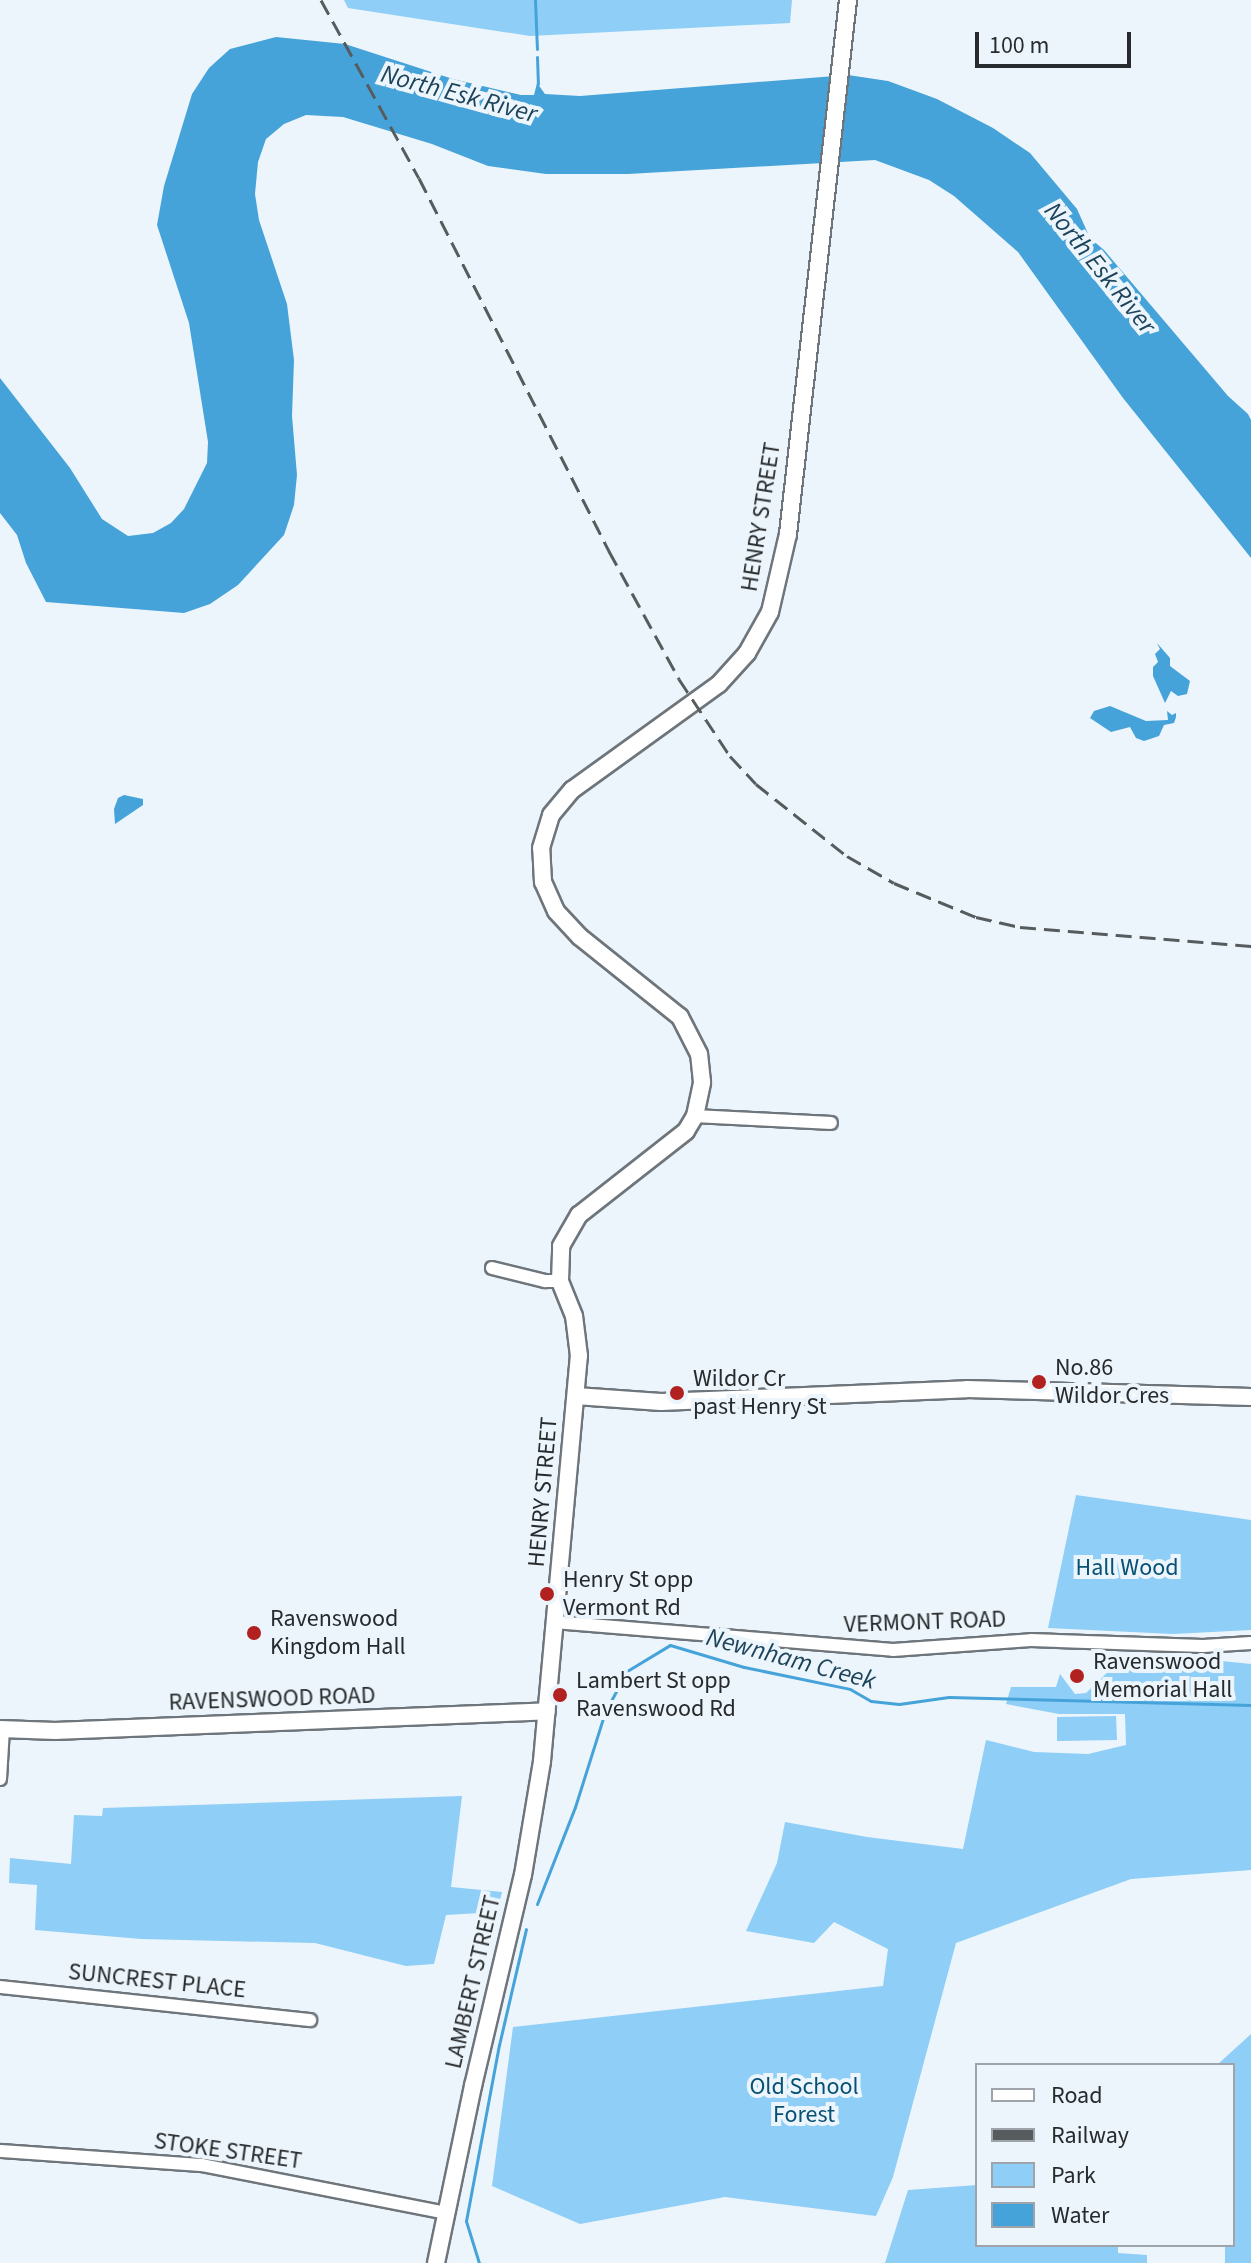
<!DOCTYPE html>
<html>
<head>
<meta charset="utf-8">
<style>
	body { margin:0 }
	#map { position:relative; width:1251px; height:2263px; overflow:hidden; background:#ecf5fb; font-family:"Source Sans 3",sans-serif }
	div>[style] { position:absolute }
	.green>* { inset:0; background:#8ecef7 }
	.water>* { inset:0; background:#46a3d9 }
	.stream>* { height:3px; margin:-1.5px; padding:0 1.5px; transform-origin:1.5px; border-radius:1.5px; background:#46a3d9 }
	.roads { filter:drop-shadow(2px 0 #6e757b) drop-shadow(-2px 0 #6e757b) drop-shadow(0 2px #6e757b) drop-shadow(0 -2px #6e757b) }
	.minor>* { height:12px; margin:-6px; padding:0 6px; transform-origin:6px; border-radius:6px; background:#fff }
	.tertiary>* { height:16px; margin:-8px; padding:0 8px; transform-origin:8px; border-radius:8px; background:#fff }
	.rail>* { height:3px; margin-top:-1.5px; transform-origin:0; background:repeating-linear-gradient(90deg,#565b5e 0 16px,transparent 0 24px) }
	.dots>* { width:22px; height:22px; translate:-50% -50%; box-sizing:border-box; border:4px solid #ecf5fb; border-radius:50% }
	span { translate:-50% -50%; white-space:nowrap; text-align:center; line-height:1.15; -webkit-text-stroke:8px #ecf5fb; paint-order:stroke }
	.street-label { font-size:24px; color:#282b2d }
	.poi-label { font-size:24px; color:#282b2d }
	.left { translate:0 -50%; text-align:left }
	.park-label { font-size:24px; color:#065175 }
	.water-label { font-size:26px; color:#1d445b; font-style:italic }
	.legend { position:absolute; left:975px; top:2063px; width:260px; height:184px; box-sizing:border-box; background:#ecf5fb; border:2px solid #9ea4a9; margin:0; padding:10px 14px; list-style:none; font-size:24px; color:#282b2d }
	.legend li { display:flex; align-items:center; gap:16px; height:40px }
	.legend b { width:40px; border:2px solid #9ea4a9 }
	.scale { position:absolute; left:975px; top:32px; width:156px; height:36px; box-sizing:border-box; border:4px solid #282b2d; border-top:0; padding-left:10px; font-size:24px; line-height:28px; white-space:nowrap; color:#282b2d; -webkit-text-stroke:6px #ecf5fb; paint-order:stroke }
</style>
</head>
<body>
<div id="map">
	<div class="green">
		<i style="clip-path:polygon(344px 0,792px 0,790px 23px,530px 36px,348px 8px)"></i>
		<i style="clip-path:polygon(1076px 1495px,1251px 1520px,1251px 1630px,1173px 1634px,1048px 1628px)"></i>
		<i style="clip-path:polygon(1212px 1660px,1251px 1664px,1251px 1870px,1131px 1879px,956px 1943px,893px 2177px,876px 2216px,725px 2197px,580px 2224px,492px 2186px,513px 2027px,883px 1986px,888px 1949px,834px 1922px,814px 1943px,746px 1931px,777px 1863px,785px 1822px,867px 1837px,963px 1849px,986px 1740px,1034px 1752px,1088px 1754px,1126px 1745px,1125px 1714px,1059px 1714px,1006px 1704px,1011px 1687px,1056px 1687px,1060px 1674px,1075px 1694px,1086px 1693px,1116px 1664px)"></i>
		<i style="clip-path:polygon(1116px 1716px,1117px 1740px,1057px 1741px,1057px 1717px)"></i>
		<i style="clip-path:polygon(462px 1796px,451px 1887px,502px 1892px,497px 1912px,446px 1915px,434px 1964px,406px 1966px,315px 1943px,141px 1939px,35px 1930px,37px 1885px,9px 1883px,10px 1858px,71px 1864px,74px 1815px,102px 1816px,103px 1808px)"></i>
		<i style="clip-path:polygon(1251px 2034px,1251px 2263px,1225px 2263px,1225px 2245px,1233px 2245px,1233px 2065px,1217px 2065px)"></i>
		<i style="clip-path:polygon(977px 2185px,977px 2245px,1118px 2245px,1118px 2253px,1147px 2255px,1147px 2263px,885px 2263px,908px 2190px)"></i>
	</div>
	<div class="water">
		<i style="clip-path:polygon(276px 37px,345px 44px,453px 79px,521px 95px,534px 95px,537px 83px,545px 94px,580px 96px,848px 75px,888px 81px,937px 99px,993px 128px,1030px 153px,1077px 209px,1090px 238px,1104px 250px,1228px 396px,1248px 414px,1251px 420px,1251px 558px,1123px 398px,1018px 252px,954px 196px,929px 180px,875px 160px,628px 174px,546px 174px,488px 166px,432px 144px,343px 117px,306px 115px,284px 124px,266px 139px,258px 162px,255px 194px,259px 220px,287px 304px,294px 360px,292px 416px,297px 475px,294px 505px,284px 535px,238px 585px,210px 604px,184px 613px,46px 602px,26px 563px,17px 535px,0 513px,0 378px,70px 468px,102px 519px,128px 536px,153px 533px,171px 523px,184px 509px,207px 463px,208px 442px,189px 323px,157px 225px,164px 186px,192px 94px,209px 68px,230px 49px)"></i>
		<i style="clip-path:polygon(1157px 643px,1170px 658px,1170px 666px,1190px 681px,1187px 694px,1178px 696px,1171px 691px,1165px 703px,1153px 676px,1153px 667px,1158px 662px,1155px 654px,1160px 649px)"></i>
		<i style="clip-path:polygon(1110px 706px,1146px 721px,1168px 720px,1167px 711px,1172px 715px,1176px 713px,1176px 717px,1174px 723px,1164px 725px,1159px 736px,1144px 741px,1136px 738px,1130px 727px,1111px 732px,1090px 718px,1094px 711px)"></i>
		<i style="clip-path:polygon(124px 795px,143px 799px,143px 805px,115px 824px,114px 809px,118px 798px)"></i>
	</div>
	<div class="stream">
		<i style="left:535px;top:0;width:49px;rotate:87.7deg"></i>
		<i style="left:537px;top:57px;width:27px;rotate:88deg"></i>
		<i style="left:537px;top:1904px;width:104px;rotate:-68.6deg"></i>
		<i style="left:575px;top:1807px;width:100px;rotate:-72.5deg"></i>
		<i style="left:605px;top:1712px;width:47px;rotate:-61.8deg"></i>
		<i style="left:627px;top:1671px;width:50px;rotate:-31.2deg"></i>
		<i style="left:670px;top:1645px;width:77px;rotate:16.6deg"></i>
		<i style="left:744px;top:1667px;width:108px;rotate:11.7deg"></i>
		<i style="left:850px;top:1689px;width:24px;rotate:30deg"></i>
		<i style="left:871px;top:1701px;width:28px;rotate:6deg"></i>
		<i style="left:899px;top:1704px;width:50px;rotate:-8deg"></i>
		<i style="left:949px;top:1697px;width:302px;rotate:1.5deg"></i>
		<i style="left:479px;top:2263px;width:44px;rotate:-107.2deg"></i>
		<i style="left:466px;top:2221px;width:179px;rotate:-79.4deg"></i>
		<i style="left:499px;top:2045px;width:119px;rotate:-76.9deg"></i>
	</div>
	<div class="roads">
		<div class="minor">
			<i style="left:695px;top:1116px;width:136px;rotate:2.9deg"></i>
			<i style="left:492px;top:1268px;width:55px;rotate:13.8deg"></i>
			<i style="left:545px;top:1281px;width:15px"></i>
			<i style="left:554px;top:1622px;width:340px;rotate:4.7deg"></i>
			<i style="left:893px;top:1650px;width:138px;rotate:-4.1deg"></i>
			<i style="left:1031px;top:1640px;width:172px;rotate:2deg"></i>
			<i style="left:1203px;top:1646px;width:48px;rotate:-3.6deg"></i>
			<i style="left:0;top:1779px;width:50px;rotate:-86.6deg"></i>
			<i style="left:0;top:1987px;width:312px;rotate:6.1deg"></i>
			<i style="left:0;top:2151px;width:202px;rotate:4deg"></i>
			<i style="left:202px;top:2165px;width:249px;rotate:11.1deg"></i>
		</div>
		<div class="tertiary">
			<i style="left:576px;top:1396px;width:85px;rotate:4deg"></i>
			<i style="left:661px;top:1402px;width:306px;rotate:-2.4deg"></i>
			<i style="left:967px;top:1389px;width:284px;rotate:1.6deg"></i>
			<i style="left:0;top:1729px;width:56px;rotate:2deg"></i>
			<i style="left:56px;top:1731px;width:491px;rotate:-2.3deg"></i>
			<i style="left:436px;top:2263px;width:181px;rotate:-78.2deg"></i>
			<i style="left:473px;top:2086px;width:217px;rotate:-76.7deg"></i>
			<i style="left:523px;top:1875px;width:116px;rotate:-80.5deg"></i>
			<i style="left:542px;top:1761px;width:407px;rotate:-84.8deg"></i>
			<i style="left:579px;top:1356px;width:40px;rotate:-97.1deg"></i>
			<i style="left:574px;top:1316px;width:38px;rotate:-112deg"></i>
			<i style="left:560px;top:1281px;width:35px;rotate:-88deg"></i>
			<i style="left:561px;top:1246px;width:36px;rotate:-60deg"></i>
			<i style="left:579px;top:1215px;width:136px;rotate:-38.1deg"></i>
			<i style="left:686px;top:1131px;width:17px;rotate:-59deg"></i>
			<i style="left:695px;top:1116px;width:35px;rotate:-78deg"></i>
			<i style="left:702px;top:1082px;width:28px;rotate:-96deg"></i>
			<i style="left:699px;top:1054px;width:42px;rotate:-117.2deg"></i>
			<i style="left:680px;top:1017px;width:128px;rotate:-141.3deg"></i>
			<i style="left:580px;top:937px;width:35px;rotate:-133deg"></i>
			<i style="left:556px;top:911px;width:32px;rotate:-114deg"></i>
			<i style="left:543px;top:882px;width:34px;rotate:-93deg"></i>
			<i style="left:541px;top:848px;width:34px;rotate:-73deg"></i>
			<i style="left:551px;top:815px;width:33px;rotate:-50deg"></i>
			<i style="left:572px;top:790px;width:181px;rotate:-35.8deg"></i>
			<i style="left:719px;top:684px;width:42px;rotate:-47.9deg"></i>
			<i style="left:747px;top:653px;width:47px;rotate:-60.7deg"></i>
			<i style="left:770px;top:612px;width:80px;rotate:-77deg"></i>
			<i style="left:788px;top:534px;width:537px;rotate:-83.59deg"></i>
		</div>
	</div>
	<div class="rail">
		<i style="left:321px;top:0;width:203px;rotate:61.2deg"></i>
		<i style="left:419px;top:178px;width:419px;rotate:63deg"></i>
		<i style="left:609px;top:551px;width:146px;rotate:61.3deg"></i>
		<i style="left:679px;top:679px;width:92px;rotate:56.5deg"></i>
		<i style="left:730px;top:756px;width:38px;rotate:47deg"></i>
		<i style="left:756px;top:784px;width:116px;rotate:38.4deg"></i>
		<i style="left:847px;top:856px;width:54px;rotate:29.9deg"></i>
		<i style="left:894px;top:883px;width:89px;rotate:22.5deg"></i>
		<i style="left:976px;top:917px;width:45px;rotate:12.8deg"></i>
		<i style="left:1020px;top:927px;width:232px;rotate:4.7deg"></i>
	</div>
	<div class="dots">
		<i style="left:1039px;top:1382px;background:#b1211f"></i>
		<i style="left:677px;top:1393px;background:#b1211f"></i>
		<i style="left:547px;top:1594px;background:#b1211f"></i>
		<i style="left:254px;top:1633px;background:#b1211f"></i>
		<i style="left:1077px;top:1676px;background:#b1211f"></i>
		<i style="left:560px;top:1695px;background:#b1211f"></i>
	</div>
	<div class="street-label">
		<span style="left:761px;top:517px;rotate:-81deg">HENRY STREET</span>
		<span style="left:543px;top:1492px;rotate:-85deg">HENRY STREET</span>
		<span style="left:925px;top:1622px;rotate:-2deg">VERMONT ROAD</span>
		<span style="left:272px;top:1699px;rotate:-2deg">RAVENSWOOD ROAD</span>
		<span style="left:157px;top:1981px;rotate:6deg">SUNCREST PLACE</span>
		<span style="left:473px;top:1982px;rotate:-77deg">LAMBERT STREET</span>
		<span style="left:228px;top:2151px;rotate:8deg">STOKE STREET</span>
	</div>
	<div class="poi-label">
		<span class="left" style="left:1055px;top:1382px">No.86<br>Wildor Cres</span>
		<span class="left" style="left:693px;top:1393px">Wildor Cr<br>past Henry St</span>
		<span class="left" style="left:563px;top:1594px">Henry St opp<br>Vermont Rd</span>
		<span class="left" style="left:270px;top:1633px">Ravenswood<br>Kingdom Hall</span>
		<span class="left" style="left:1093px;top:1676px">Ravenswood<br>Memorial Hall</span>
		<span class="left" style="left:576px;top:1695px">Lambert St opp<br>Ravenswood Rd</span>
	</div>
	<div class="park-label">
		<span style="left:1127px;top:1568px">Hall Wood</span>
		<span style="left:804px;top:2101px">Old School<br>Forest</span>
	</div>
	<div class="water-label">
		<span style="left:459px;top:94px;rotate:15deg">North Esk River</span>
		<span style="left:1100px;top:268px;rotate:51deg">North Esk River</span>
		<span style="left:791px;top:1659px;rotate:15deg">Newnham Creek</span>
	</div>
	<ul class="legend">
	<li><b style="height:10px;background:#fff"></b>Road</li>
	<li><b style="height:10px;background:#565b5e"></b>Railway</li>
	<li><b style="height:22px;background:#8ecef7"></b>Park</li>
	<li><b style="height:22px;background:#46a3d9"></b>Water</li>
	</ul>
	<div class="scale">100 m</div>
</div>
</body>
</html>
